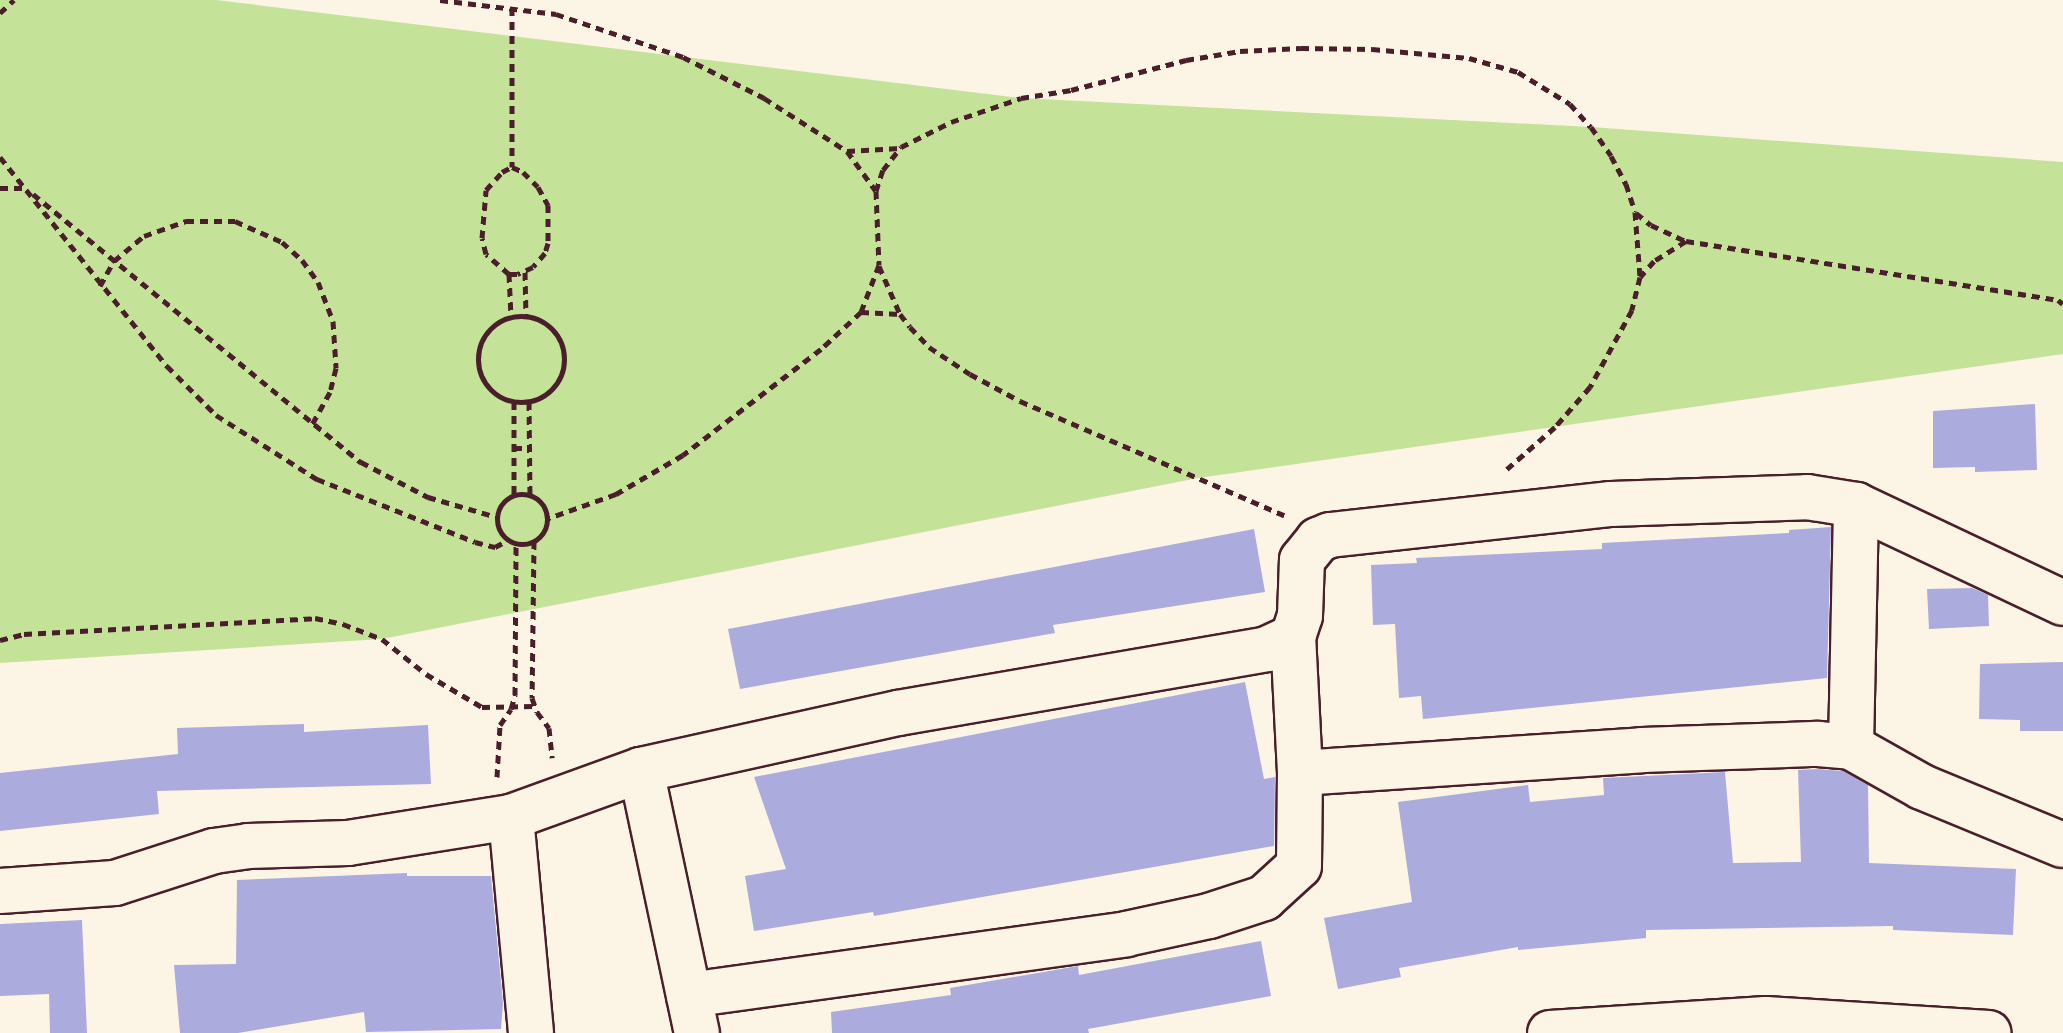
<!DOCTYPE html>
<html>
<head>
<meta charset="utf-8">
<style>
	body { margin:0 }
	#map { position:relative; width:2063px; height:1033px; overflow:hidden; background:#fcf5e5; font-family:"Patrick Hand",sans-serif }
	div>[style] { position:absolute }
	.green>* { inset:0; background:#c5e299 }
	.building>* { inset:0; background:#abacdd }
	.path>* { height:5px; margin-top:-2.5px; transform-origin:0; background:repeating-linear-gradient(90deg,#4a1f2b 0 8px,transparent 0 14px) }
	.path>.ring { margin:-2.5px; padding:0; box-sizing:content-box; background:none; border:5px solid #4a1f2b; border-radius:50% }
	.roads { filter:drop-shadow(2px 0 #4a1f2b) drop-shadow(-2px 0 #4a1f2b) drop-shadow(0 2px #4a1f2b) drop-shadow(0 -2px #4a1f2b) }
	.minor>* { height:44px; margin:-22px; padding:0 22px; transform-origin:22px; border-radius:22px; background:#fcf5e5 }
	span { translate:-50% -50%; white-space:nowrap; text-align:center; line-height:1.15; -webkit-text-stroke:6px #fcf5e5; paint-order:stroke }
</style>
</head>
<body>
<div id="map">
	<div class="green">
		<i style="clip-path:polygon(0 0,216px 0,1021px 98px,1591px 127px,2063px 162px,2063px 354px,1198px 478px,382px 639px,0 663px)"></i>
	</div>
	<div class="building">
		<i style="clip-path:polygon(2035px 404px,2037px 470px,1975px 472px,1975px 467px,1933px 468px,1933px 411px)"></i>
		<i style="clip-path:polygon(1831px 527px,1827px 678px,1423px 719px,1421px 696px,1399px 698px,1395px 624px,1373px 625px,1371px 565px,1417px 563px,1416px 558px,1602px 549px,1602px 543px,1789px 533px,1789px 530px)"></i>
		<i style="clip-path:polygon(1254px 529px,1265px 592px,1053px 625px,1055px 633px,740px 689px,728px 629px)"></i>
		<i style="clip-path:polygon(1972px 588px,1988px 595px,1989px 626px,1929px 629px,1927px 589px)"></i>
		<i style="clip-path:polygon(2063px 662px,2063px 731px,2020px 731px,2020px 720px,1979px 719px,1980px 664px)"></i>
		<i style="clip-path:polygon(1245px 682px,1264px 779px,1275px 777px,1274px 846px,874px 916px,873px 912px,754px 931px,745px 876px,786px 869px,754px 777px)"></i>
		<i style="clip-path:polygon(304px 724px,304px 732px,428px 725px,431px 784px,157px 791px,159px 814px,0 831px,0 773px,178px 754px,177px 728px)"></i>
		<i style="clip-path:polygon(1817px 769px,1843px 771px,1868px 785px,1869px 863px,2016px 869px,2013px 935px,1893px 930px,1893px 926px,1646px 930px,1646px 938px,1518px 950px,1518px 947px,1399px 968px,1401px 977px,1338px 989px,1324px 918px,1412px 902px,1398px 802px,1528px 785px,1530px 802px,1604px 795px,1603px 778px,1725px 772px,1733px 863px,1801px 862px,1798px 770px)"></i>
		<i style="clip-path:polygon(407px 873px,407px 876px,491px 876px,503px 1003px,501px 1029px,366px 1032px,364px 1012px,238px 1033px,180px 1033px,174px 965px,236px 964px,237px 880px)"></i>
		<i style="clip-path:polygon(82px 920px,87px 1033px,50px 1033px,49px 994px,0 996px,0 924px)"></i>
		<i style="clip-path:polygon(1261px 941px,1271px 996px,1088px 1029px,1089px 1033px,832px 1033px,831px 1012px,951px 995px,950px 988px,1078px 966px,1079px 975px)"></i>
	</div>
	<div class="path">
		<i style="left:440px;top:0;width:117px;rotate:6.9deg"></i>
		<i style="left:556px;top:14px;width:134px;rotate:18.7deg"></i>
		<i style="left:683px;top:57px;width:91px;rotate:26.8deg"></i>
		<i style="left:764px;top:98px;width:98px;rotate:32.6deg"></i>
		<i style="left:847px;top:151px;width:49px;rotate:54.1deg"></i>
		<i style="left:876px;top:191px;width:74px;rotate:87.7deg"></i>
		<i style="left:879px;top:265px;width:50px;rotate:111deg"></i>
		<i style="left:861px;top:312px;width:54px;rotate:137.2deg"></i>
		<i style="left:821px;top:349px;width:174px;rotate:142.5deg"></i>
		<i style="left:683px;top:455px;width:78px;rotate:149.8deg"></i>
		<i style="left:616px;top:494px;width:74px;rotate:160.3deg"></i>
		<i style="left:512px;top:8px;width:159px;rotate:90deg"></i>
		<i style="left:0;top:13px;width:19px;rotate:-43deg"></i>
		<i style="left:847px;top:151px;width:53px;rotate:-3.2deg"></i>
		<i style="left:0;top:157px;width:268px;rotate:51.4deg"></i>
		<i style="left:167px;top:366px;width:69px;rotate:45deg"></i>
		<i style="left:216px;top:415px;width:120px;rotate:32.4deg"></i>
		<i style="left:317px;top:479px;width:170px;rotate:21.7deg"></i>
		<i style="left:475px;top:542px;width:21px;rotate:14deg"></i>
		<i style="left:495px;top:547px;width:15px;rotate:-28deg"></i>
		<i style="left:512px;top:167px;width:12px;rotate:24deg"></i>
		<i style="left:523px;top:172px;width:21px;rotate:45deg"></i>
		<i style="left:538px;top:187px;width:21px;rotate:61deg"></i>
		<i style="left:548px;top:205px;width:38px;rotate:90deg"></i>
		<i style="left:548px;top:243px;width:10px;rotate:107deg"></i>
		<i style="left:545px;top:253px;width:18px;rotate:131deg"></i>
		<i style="left:533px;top:267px;width:17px;rotate:156deg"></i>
		<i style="left:517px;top:274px;width:8px;rotate:180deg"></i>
		<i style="left:509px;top:274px;width:30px;rotate:-139deg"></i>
		<i style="left:486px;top:254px;width:16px;rotate:-104deg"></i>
		<i style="left:482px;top:238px;width:48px;rotate:-85.2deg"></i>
		<i style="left:486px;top:190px;width:24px;rotate:-48deg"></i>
		<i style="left:502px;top:172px;width:11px;rotate:-27deg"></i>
		<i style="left:0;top:188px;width:25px"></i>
		<i style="left:876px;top:191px;width:22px;rotate:-72deg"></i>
		<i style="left:883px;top:170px;width:29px;rotate:-52deg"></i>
		<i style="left:901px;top:147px;width:56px;rotate:-26.6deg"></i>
		<i style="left:951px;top:122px;width:74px;rotate:-18.9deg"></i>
		<i style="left:1021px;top:98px;width:51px;rotate:-9.1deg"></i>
		<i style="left:1071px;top:90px;width:119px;rotate:-14.6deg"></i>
		<i style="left:1186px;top:60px;width:55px;rotate:-9.5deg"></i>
		<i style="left:1240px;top:51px;width:61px;rotate:-2.8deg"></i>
		<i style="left:1301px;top:48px;width:71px;rotate:0.8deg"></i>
		<i style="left:1372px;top:49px;width:97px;rotate:5.3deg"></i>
		<i style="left:1469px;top:58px;width:51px;rotate:15.9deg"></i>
		<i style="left:1518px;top:72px;width:61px;rotate:31.6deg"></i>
		<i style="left:1570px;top:104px;width:31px;rotate:48deg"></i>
		<i style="left:1591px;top:127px;width:35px;rotate:55deg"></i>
		<i style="left:1611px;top:156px;width:32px;rotate:62deg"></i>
		<i style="left:1626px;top:184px;width:29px;rotate:72deg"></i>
		<i style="left:1635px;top:212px;width:65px;rotate:85.6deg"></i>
		<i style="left:1640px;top:277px;width:34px;rotate:104deg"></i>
		<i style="left:1632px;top:310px;width:88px;rotate:118.6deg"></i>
		<i style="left:1590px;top:387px;width:53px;rotate:131.2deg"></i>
		<i style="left:1555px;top:427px;width:64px;rotate:138.8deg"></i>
		<i style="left:33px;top:194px;width:424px;rotate:39.3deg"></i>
		<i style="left:361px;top:462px;width:76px;rotate:27.6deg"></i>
		<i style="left:428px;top:497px;width:72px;rotate:16.2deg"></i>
		<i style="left:1636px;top:213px;width:19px;rotate:39deg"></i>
		<i style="left:1651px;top:225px;width:38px;rotate:25deg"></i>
		<i style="left:1686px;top:241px;width:38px;rotate:148deg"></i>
		<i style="left:1654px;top:261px;width:21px;rotate:131deg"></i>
		<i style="left:1686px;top:241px;width:377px;rotate:9deg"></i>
		<i style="left:2058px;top:300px;width:6px;rotate:39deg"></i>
		<i style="left:879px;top:266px;width:52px;rotate:66.4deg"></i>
		<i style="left:900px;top:314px;width:16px;rotate:52deg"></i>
		<i style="left:910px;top:327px;width:28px;rotate:46deg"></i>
		<i style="left:929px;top:347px;width:49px;rotate:33.4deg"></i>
		<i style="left:970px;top:374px;width:57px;rotate:28.4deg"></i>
		<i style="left:1020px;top:401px;width:288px;rotate:23.4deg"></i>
		<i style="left:525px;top:272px;width:44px;rotate:88.7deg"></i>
		<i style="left:509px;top:274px;width:43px;rotate:87.3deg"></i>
		<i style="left:100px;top:286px;width:29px;rotate:-61deg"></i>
		<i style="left:114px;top:261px;width:39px;rotate:-40deg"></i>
		<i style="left:144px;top:236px;width:45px;rotate:-19.7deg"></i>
		<i style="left:186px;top:221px;width:49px"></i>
		<i style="left:235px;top:221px;width:51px;rotate:24.1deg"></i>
		<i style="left:282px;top:242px;width:27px;rotate:42deg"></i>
		<i style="left:302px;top:260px;width:27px;rotate:54deg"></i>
		<i style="left:318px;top:282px;width:42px;rotate:69deg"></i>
		<i style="left:333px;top:321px;width:47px;rotate:86.3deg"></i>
		<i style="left:336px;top:368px;width:25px;rotate:104deg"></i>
		<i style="left:330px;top:392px;width:38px;rotate:119deg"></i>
		<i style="left:861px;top:312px;width:39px;rotate:3deg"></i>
		<i class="ring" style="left:478px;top:316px;width:81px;height:81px"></i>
		<i style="left:514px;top:402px;width:94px;rotate:90deg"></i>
		<i style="left:529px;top:402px;width:94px;rotate:89.4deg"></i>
		<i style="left:514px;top:448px;width:15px"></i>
		<i class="ring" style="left:497px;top:494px;width:45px;height:45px"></i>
		<i style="left:534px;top:541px;width:157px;rotate:90.7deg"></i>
		<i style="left:532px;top:698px;width:15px;rotate:70deg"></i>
		<i style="left:537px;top:712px;width:20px;rotate:53deg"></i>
		<i style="left:549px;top:728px;width:30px;rotate:84deg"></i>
		<i style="left:0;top:640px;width:25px;rotate:-14deg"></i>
		<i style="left:24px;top:634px;width:291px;rotate:-3.1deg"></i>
		<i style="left:315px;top:618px;width:29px;rotate:12deg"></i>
		<i style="left:343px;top:624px;width:42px;rotate:21deg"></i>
		<i style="left:382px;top:639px;width:56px;rotate:38.5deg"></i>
		<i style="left:426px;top:674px;width:65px;rotate:30.5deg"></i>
		<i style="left:482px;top:707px;width:52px;rotate:-1.1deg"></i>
		<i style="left:497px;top:777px;width:52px;rotate:-86.7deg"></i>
		<i style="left:500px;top:725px;width:19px;rotate:-55deg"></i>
		<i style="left:511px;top:709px;width:15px;rotate:-74deg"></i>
		<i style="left:515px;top:695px;width:152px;rotate:-89.6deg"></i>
	</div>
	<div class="roads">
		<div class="minor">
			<i style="left:1851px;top:747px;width:242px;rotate:-88.8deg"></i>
			<i style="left:641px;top:770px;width:269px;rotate:78deg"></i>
			<i style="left:1300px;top:773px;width:343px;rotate:-3.8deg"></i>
			<i style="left:1642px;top:750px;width:176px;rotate:-2deg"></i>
			<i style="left:1818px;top:744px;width:33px;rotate:5deg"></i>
			<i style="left:1851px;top:747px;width:81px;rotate:29.4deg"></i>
			<i style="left:1922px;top:787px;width:152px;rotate:22.4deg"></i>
			<i style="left:511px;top:817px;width:217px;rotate:84.7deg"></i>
			<i style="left:0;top:891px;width:115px;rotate:-4deg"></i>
			<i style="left:115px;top:883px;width:104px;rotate:-17.9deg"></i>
			<i style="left:214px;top:851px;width:34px;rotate:-8deg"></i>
			<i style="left:248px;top:846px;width:100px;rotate:-1.7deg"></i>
			<i style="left:348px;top:843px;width:165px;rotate:-9.1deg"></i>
			<i style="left:511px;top:817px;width:138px;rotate:-19.9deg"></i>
			<i style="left:641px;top:770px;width:263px;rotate:-12.5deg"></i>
			<i style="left:898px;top:713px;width:375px;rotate:-9.8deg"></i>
			<i style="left:1267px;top:649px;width:29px;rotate:-25deg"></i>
			<i style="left:1293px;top:637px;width:22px;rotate:-72deg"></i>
			<i style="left:1300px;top:616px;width:56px;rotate:-88deg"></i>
			<i style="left:1302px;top:560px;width:26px;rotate:-51deg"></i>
			<i style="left:1318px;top:540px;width:13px;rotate:-23deg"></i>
			<i style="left:1330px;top:535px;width:283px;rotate:-6.3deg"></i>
			<i style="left:1611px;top:504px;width:196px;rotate:-2deg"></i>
			<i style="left:1807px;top:497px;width:50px;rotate:9.3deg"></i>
			<i style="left:1856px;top:505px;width:229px;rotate:25.3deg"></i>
			<i style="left:689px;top:995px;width:441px;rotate:-7.9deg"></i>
			<i style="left:1126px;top:934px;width:85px;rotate:-12.2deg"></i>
			<i style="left:1209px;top:916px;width:58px;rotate:-18.1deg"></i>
			<i style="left:1264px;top:898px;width:47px;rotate:-42.4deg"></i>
			<i style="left:1299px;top:866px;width:93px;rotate:-89.4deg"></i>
			<i style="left:1300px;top:773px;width:136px;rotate:-92.9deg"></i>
			<i style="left:1550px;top:1033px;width:216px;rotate:-3.7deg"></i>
			<i style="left:1766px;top:1019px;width:223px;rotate:3.6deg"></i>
		</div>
	</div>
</div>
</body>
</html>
